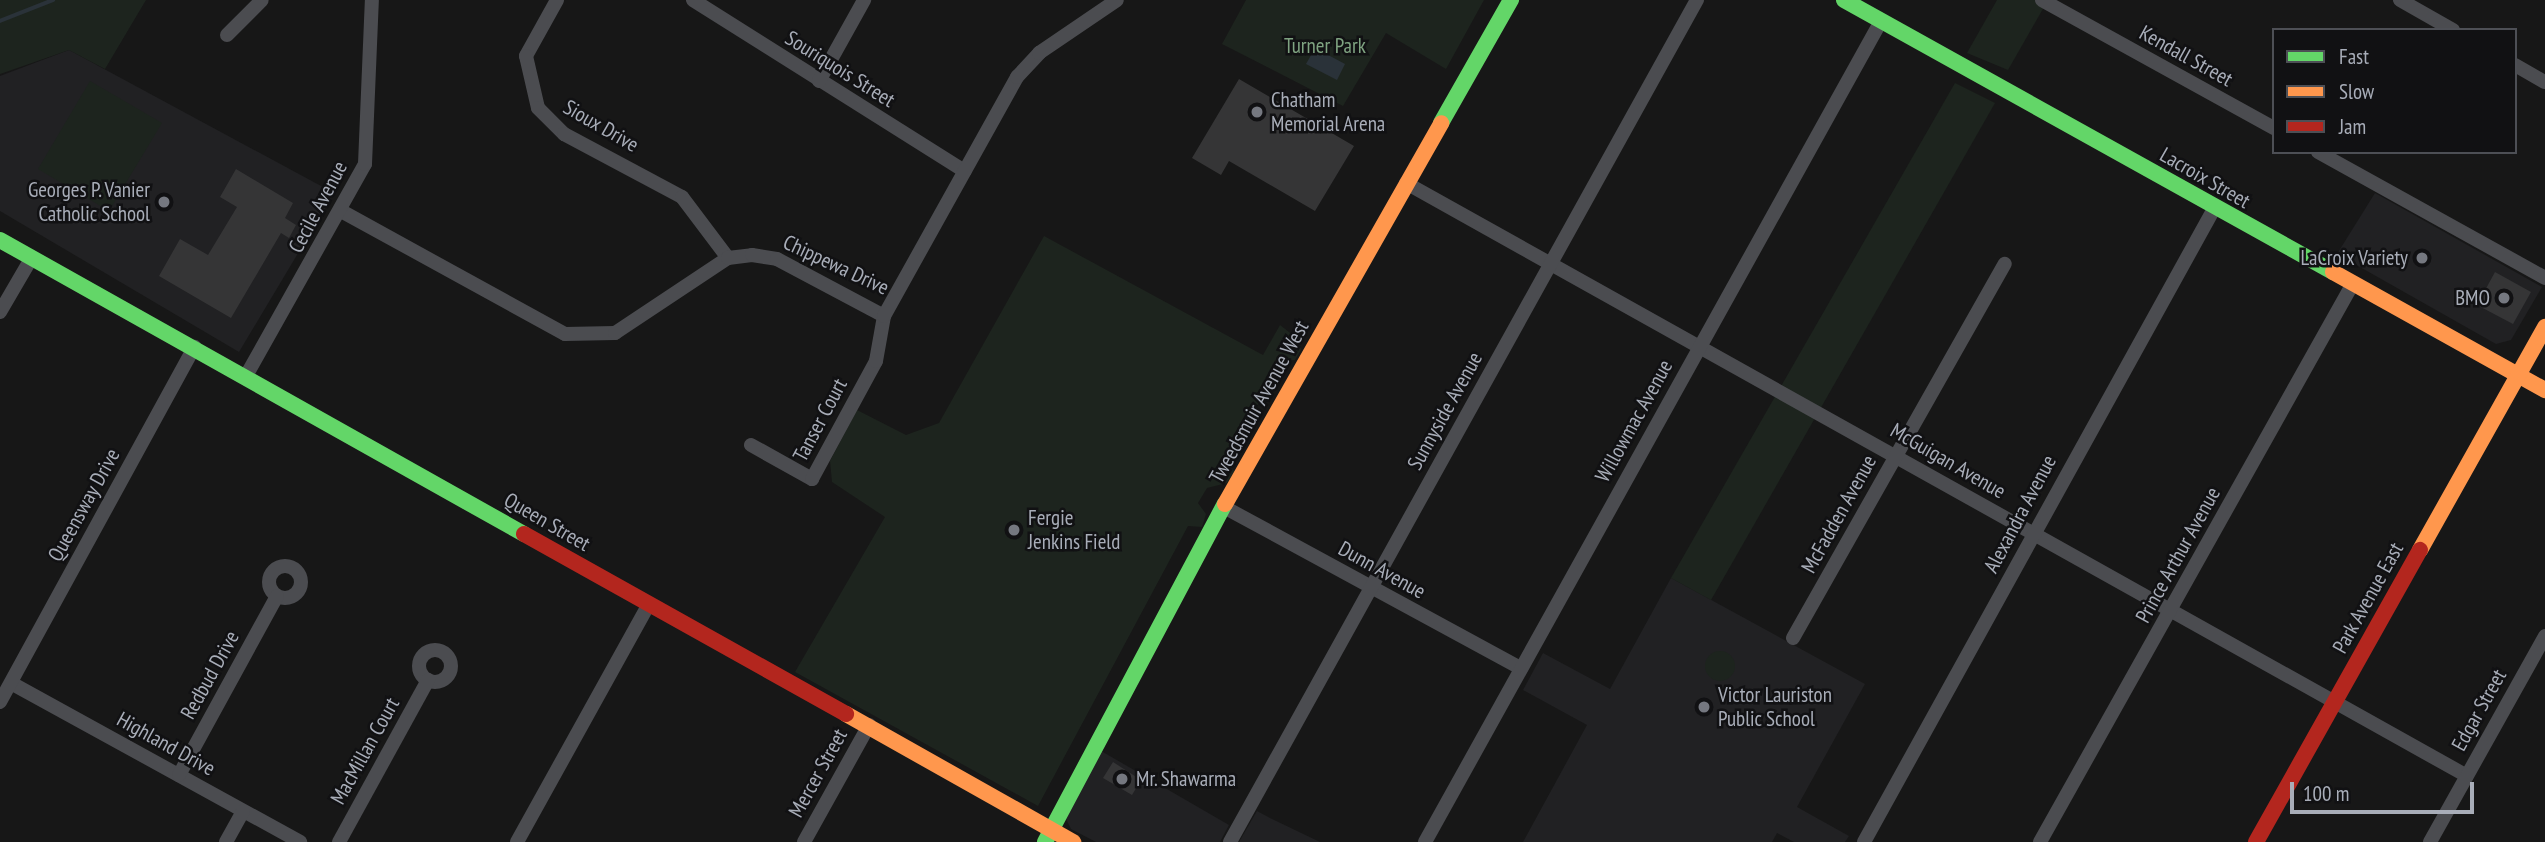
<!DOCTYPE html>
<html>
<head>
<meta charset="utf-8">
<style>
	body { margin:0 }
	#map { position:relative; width:2545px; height:842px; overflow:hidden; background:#171717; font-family:"PT Sans Narrow",sans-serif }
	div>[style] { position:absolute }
	.built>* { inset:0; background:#212123 }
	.green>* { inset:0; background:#1d241e }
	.round { border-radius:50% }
	.water>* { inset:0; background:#2a3239 }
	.stream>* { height:3.5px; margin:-1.75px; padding:0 1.75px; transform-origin:1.75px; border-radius:1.75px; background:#2a3239 }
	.building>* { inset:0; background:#353536 }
	.street>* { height:14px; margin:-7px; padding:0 7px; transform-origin:7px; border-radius:7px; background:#4b4c50 }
	.street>.ring { margin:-7px; padding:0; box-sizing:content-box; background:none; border:14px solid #4b4c50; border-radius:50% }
	.fast>* { height:16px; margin:-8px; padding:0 8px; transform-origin:8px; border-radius:8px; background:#63d668 }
	.slow>* { height:16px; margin:-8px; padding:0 8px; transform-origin:8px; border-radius:8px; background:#ff974d }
	.jam>* { height:16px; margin:-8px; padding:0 8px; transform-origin:8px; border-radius:8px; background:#b3261e }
	.dots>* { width:19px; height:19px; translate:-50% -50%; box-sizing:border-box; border:4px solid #111113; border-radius:50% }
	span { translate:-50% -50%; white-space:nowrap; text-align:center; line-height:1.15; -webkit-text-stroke:5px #111113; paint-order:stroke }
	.park-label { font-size:21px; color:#7fa381 }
	.street-label { font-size:21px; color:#a8adb8 }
	.poi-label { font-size:21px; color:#a8adb8 }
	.left { translate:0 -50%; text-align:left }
	.right { translate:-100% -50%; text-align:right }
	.legend { position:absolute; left:2272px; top:28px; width:245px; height:126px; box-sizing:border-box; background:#111113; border:2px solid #4d4f55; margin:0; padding:9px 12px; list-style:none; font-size:21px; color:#a8adb8 }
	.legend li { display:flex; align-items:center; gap:14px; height:35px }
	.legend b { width:35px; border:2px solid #4d4f55 }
	.scale { position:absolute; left:2290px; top:782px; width:184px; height:32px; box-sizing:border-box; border:4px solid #a8adb8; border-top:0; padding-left:9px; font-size:21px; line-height:24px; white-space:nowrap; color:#a8adb8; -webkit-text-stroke:5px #111113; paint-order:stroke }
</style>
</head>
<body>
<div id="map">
	<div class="built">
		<i style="clip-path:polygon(69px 50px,334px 193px,239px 352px,0 211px,0 76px)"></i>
		<i style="clip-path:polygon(2375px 193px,2542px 287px,2511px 340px,2496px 344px,2337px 254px)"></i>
		<i style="clip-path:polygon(1671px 578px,1865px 684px,1797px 807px,1849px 836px,1845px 842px,1794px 842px,1777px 833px,1772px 842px,1523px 842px,1587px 725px,1523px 690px,1543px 653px,1610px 689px)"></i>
		<i style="clip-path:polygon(1096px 748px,1229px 825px,1220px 842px,1096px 842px,1071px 829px,1066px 819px)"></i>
		<i style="clip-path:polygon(1257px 811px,1270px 818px,1320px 842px,1239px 842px)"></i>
	</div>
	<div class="green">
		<i style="clip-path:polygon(0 0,146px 0,105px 69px,69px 50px,0 74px)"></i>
		<i style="clip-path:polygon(1246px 0,1484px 0,1446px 69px,1386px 33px,1343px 106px,1222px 44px)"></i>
		<i style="clip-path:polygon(1997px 0,2048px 0,2008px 70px,1967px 53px)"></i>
		<i style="clip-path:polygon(90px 81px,162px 123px,109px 211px,38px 169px)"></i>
		<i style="clip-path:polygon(1955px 83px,1995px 103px,1711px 600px,1671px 578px)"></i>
		<i style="clip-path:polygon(1044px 236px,1263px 355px,1280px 325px,1298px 339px,1301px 350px,1295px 360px,1282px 361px,1225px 464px,1235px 471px,1227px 483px,1207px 488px,1198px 503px,1206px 514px,1202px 527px,1188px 526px,1038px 806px,795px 672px,885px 517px,832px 482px,830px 461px,857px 410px,906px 435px,939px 423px)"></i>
		<i class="round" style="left:1705px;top:651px;width:30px;height:30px"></i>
	</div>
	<div class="water">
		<i style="clip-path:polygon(1315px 48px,1345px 64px,1337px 80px,1306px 64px)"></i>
	</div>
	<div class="stream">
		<i style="left:0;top:21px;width:57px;rotate:-21.6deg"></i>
	</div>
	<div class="building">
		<i style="clip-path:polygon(1239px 79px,1354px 146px,1315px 211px,1229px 161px,1221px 175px,1192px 158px)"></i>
		<i style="clip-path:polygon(236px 169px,293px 203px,285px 218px,296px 225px,289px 238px,281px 233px,231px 318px,159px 276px,180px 239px,208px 255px,237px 207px,220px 197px)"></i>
		<i style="clip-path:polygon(2495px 272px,2531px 292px,2513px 324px,2477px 305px)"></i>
		<i style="clip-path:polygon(1113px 762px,1141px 780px,1132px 795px,1103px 778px)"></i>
	</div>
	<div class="street">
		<i style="left:557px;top:0;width:64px;rotate:119deg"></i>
		<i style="left:526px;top:56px;width:53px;rotate:77deg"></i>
		<i style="left:538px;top:108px;width:37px;rotate:45deg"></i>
		<i style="left:564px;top:134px;width:134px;rotate:28.1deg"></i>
		<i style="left:682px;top:197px;width:76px;rotate:53deg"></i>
		<i style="left:693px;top:0;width:321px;rotate:32.2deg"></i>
		<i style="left:2042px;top:0;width:265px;rotate:28.9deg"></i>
		<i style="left:2400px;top:0;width:61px;rotate:29.5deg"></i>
		<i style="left:227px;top:35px;width:49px;rotate:-45deg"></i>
		<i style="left:2515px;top:65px;width:34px;rotate:30deg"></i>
		<i style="left:819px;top:81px;width:93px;rotate:-60.9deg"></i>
		<i style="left:2318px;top:152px;width:260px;rotate:29deg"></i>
		<i style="left:1406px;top:183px;width:1215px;rotate:29.2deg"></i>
		<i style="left:343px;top:212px;width:253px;rotate:28.8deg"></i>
		<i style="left:565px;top:334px;width:50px;rotate:-1.1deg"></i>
		<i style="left:615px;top:333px;width:136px;rotate:-33.6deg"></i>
		<i style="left:728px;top:258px;width:24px;rotate:-7deg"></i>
		<i style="left:752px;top:255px;width:25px;rotate:9deg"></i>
		<i style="left:777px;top:259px;width:121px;rotate:28deg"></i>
		<i style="left:0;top:312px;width:61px;rotate:-59.7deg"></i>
		<i style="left:246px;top:376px;width:243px;rotate:-60.7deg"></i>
		<i style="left:365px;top:164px;width:164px;rotate:-87.6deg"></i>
		<i style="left:751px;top:445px;width:70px;rotate:29.1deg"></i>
		<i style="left:812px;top:479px;width:134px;rotate:-61.5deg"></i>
		<i style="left:876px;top:361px;width:46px;rotate:-79.9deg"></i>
		<i style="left:884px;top:316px;width:274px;rotate:-60.9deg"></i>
		<i style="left:1017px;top:77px;width:33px;rotate:-47deg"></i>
		<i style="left:1039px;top:53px;width:94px;rotate:-34.2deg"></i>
		<i style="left:1224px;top:507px;width:338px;rotate:28.5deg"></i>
		<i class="ring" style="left:269px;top:566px;width:18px;height:18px"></i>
		<i style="left:1793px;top:638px;width:430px;rotate:-60.5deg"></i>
		<i class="ring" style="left:419px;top:650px;width:18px;height:18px"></i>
		<i style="left:11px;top:683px;width:330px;rotate:28.8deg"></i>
		<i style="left:0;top:702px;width:405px;rotate:-61.3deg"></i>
		<i style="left:179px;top:775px;width:204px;rotate:-61.3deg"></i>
		<i style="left:226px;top:842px;width:35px;rotate:-61deg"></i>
		<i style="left:339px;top:842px;width:185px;rotate:-61.2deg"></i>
		<i style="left:517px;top:842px;width:272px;rotate:-61deg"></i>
		<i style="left:804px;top:842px;width:134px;rotate:-60.9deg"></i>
		<i style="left:1230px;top:842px;width:963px;rotate:-60.99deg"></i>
		<i style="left:1425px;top:842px;width:939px;rotate:-60.95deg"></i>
		<i style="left:1864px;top:842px;width:726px;rotate:-61.07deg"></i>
		<i style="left:2040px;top:842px;width:636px;rotate:-60.74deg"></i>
		<i style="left:2430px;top:842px;width:236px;rotate:-60.8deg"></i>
	</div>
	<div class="fast">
		<i style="left:1844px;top:0;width:560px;rotate:29.08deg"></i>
		<i style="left:1441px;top:123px;width:142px;rotate:-60.4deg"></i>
		<i style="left:0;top:240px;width:601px;rotate:29.3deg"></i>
		<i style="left:1045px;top:842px;width:383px;rotate:-62deg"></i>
	</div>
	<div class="slow">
		<i style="left:2333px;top:272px;width:243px;rotate:29.1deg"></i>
		<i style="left:1225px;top:504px;width:438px;rotate:-60.4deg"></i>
		<i style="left:2420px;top:550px;width:256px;rotate:-60.7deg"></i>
		<i style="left:846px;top:714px;width:261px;rotate:29.4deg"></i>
	</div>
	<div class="jam">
		<i style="left:524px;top:534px;width:369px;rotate:29.2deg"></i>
		<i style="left:2256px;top:842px;width:335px;rotate:-60.7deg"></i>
	</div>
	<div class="dots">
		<i style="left:1257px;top:112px;background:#757880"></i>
		<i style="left:164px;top:202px;background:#757880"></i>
		<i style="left:2422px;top:258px;background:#757880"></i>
		<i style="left:2504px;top:298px;background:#757880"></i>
		<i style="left:1014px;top:530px;background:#757880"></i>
		<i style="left:1704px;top:707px;background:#757880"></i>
		<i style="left:1122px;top:779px;background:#757880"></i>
	</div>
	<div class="park-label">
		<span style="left:1325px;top:46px">Turner Park</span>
	</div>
	<div class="street-label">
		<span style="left:2186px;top:56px;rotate:29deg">Kendall Street</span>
		<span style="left:840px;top:69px;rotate:32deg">Souriquois Street</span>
		<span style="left:601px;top:126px;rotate:30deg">Sioux Drive</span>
		<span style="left:2205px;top:178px;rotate:30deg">Lacroix Street</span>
		<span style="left:318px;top:207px;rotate:-62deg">Cecile Avenue</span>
		<span style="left:836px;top:265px;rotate:25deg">Chippewa Drive</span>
		<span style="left:1259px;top:402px;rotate:-61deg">Tweedsmuir Avenue West</span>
		<span style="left:1445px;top:411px;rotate:-61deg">Sunnyside Avenue</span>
		<span style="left:820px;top:420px;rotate:-62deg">Tanser Court</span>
		<span style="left:1634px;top:421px;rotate:-61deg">Willowmac Avenue</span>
		<span style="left:1948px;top:461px;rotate:30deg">McGuigan Avenue</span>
		<span style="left:84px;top:505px;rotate:-61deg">Queensway Drive</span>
		<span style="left:1839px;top:514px;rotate:-61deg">McFadden Avenue</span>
		<span style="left:2020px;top:514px;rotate:-62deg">Alexandra Avenue</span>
		<span style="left:547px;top:522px;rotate:30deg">Queen Street</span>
		<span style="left:2178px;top:555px;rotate:-61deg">Prince Arthur Avenue</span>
		<span style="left:1382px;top:570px;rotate:29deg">Dunn Avenue</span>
		<span style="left:2368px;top:598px;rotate:-61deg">Park Avenue East</span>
		<span style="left:210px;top:675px;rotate:-61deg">Redbud Drive</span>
		<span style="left:2479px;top:710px;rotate:-61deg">Edgar Street</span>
		<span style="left:166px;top:744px;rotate:29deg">Highland Drive</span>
		<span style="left:365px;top:751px;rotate:-61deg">MacMillan Court</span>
		<span style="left:818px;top:773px;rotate:-61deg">Mercer Street</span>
	</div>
	<div class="poi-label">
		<span class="left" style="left:1271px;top:112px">Chatham<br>Memorial Arena</span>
		<span class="right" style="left:150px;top:202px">Georges P. Vanier<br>Catholic School</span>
		<span class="right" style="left:2408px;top:258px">LaCroix Variety</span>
		<span class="right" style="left:2490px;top:298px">BMO</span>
		<span class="left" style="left:1028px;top:530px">Fergie<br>Jenkins Field</span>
		<span class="left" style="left:1718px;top:707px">Victor Lauriston<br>Public School</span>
		<span class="left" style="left:1136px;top:779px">Mr. Shawarma</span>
	</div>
	<ul class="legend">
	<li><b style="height:9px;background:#63d668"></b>Fast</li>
	<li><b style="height:9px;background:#ff974d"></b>Slow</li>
	<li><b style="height:9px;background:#b3261e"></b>Jam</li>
	</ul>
	<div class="scale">100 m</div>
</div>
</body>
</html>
